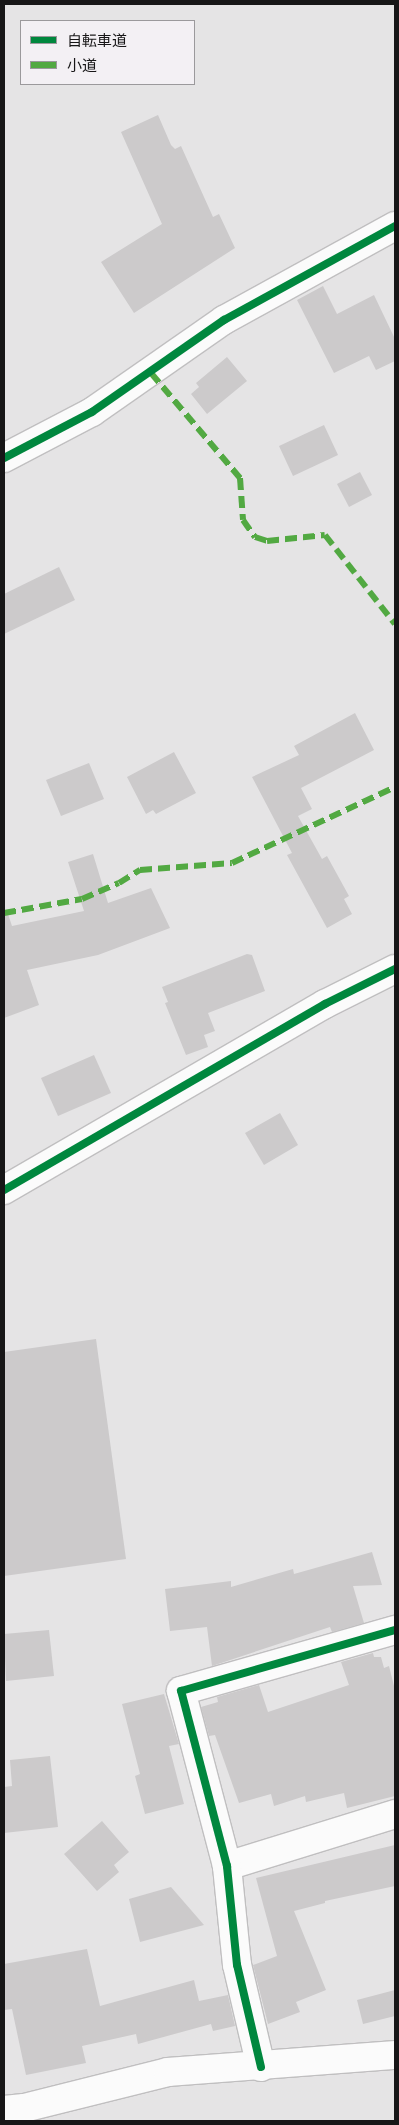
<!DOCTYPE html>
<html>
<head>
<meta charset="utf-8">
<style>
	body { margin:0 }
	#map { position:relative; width:399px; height:2125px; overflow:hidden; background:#e5e4e5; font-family:"Roboto Condensed","Noto Sans JP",sans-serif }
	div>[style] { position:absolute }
	.building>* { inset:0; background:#cccacb }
	.roads { filter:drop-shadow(1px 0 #c0bfc0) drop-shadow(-1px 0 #c0bfc0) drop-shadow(0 1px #c0bfc0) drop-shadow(0 -1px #c0bfc0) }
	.minor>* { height:28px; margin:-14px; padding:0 14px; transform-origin:14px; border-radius:14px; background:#fbfbfb }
	.quiet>* { height:6px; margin-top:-3px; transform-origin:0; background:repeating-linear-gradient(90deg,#52a942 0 12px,transparent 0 18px) }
	.cycleway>* { height:8px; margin:-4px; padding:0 4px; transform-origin:4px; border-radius:4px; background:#00873e }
	span { translate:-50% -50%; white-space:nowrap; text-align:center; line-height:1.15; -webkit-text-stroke:4px #f3f0f4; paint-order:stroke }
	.frame { position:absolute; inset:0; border:5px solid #171617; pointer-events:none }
	.legend { position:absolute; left:20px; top:20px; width:175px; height:65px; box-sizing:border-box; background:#f3f0f4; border:1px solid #9b999c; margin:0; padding:6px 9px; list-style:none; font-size:15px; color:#171617 }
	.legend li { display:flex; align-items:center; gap:10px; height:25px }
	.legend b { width:25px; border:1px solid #9b999c }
</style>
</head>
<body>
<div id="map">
	<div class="building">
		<i style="clip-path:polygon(158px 115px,171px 145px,175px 149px,181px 146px,213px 217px,219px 214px,235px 248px,134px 313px,101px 262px,162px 224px,121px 132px)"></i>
		<i style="clip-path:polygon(323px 286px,337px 314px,374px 295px,395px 339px,395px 361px,376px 370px,369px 356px,334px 373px,297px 300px)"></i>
		<i style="clip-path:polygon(227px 357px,247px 381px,207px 414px,191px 394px,199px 387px,196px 383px)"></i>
		<i style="clip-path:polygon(324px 425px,338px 455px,293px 476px,279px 446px)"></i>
		<i style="clip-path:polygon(360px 472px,372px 495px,349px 507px,337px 484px)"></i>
		<i style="clip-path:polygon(59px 567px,75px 600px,4px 634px,4px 594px)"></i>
		<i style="clip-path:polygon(355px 713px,374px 750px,301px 788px,312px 809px,298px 816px,322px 859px,327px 856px,349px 896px,344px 899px,352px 914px,327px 928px,287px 855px,292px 853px,252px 777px,299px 755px,294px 746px)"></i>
		<i style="clip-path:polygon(174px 752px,196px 793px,156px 814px,153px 810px,146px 814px,127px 777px)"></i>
		<i style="clip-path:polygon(89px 763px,104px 799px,61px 816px,46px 780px)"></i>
		<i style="clip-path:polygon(93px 854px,108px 903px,151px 888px,170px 928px,98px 955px,27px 970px,39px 1005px,4px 1018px,4px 914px,8px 914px,12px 926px,84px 911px,68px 862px)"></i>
		<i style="clip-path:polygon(247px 954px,252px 955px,265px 991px,208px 1013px,215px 1031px,204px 1035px,208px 1047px,186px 1055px,165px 1003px,168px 1002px,162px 987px)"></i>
		<i style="clip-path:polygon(94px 1055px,111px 1093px,58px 1116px,41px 1078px)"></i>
		<i style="clip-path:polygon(280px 1113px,298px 1145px,264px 1165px,245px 1133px)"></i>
		<i style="clip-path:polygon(96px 1339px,126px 1559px,4px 1576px,4px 1352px)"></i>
		<i style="clip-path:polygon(372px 1552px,382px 1585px,353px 1586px,364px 1623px,332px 1632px,330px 1627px,212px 1666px,207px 1627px,170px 1631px,165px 1589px,231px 1581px,231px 1587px,293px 1569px,294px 1574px)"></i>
		<i style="clip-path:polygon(49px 1630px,54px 1676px,6px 1681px,4px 1634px)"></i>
		<i style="clip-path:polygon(373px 1653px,374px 1657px,381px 1657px,384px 1668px,389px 1666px,395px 1690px,395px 1796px,347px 1808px,344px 1793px,306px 1802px,305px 1796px,274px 1806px,271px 1794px,239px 1803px,215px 1735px,209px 1736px,201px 1707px,218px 1702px,217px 1697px,259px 1685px,268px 1712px,349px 1685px,341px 1662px)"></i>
		<i style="clip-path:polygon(164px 1694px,179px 1744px,169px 1746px,184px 1804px,145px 1814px,135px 1776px,140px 1774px,122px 1704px)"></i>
		<i style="clip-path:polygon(50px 1756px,58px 1827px,4px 1833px,4px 1787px,12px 1786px,10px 1760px)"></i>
		<i style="clip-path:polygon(102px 1821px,129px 1852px,114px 1865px,119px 1872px,97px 1891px,64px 1854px)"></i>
		<i style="clip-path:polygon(395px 1845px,395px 1886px,325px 1901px,325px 1903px,294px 1911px,326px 1990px,296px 2002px,300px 2012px,268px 2024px,253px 1965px,277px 1956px,256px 1878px)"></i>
		<i style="clip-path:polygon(171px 1887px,204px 1925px,140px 1942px,129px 1899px)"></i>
		<i style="clip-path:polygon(87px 1949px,100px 2006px,194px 1980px,199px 2001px,228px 1995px,235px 2026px,213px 2031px,211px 2024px,138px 2044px,136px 2034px,82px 2046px,86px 2063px,26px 2075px,12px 2009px,4px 2010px,4px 1964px)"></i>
		<i style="clip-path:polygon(395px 1990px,395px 2016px,363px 2024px,357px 2000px)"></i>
	</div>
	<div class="roads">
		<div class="minor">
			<i style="left:4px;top:458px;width:99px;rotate:-27.6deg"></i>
			<i style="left:92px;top:412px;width:161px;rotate:-34.9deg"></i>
			<i style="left:224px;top:320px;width:195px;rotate:-28.8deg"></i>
			<i style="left:4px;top:1190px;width:371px;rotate:-30.1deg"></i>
			<i style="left:325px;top:1004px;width:78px;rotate:-26.6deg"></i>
			<i style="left:227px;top:1866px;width:176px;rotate:-17.2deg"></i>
			<i style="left:261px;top:2067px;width:105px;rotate:-103.2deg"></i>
			<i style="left:237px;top:1965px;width:100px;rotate:-95.8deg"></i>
			<i style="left:227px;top:1866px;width:181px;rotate:-104.7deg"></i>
			<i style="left:181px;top:1691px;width:223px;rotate:-15.9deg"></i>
			<i style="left:4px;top:2110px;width:20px;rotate:-6deg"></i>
			<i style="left:24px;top:2108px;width:148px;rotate:-14deg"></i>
			<i style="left:168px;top:2072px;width:228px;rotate:-4.3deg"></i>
		</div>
	</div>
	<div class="quiet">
		<i style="left:151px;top:373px;width:138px;rotate:49.7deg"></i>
		<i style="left:240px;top:478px;width:42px;rotate:85.9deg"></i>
		<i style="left:243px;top:520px;width:21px;rotate:55deg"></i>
		<i style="left:255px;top:537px;width:13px;rotate:18deg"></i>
		<i style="left:267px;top:541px;width:58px;rotate:-5.9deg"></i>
		<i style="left:325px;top:535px;width:113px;rotate:51.8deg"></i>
		<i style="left:4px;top:913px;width:79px;rotate:-10.2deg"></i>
		<i style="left:82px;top:899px;width:40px;rotate:-23.4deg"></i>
		<i style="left:119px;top:883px;width:25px;rotate:-32deg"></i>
		<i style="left:140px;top:870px;width:92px;rotate:-4.4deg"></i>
		<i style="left:232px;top:863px;width:180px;rotate:-25deg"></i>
	</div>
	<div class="cycleway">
		<i style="left:4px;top:458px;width:99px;rotate:-27.6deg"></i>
		<i style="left:92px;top:412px;width:161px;rotate:-34.9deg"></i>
		<i style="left:224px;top:320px;width:195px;rotate:-28.8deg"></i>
		<i style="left:4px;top:1190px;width:371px;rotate:-30.1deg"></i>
		<i style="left:325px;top:1004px;width:78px;rotate:-26.6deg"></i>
		<i style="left:261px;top:2067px;width:105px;rotate:-103.2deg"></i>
		<i style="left:237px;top:1965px;width:100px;rotate:-95.8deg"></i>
		<i style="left:227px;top:1866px;width:181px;rotate:-104.7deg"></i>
		<i style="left:181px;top:1691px;width:223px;rotate:-15.9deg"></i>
	</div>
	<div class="frame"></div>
	<ul class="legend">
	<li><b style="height:6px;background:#00873e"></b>自転車道</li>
	<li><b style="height:6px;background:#52a942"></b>小道</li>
	</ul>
</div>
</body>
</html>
